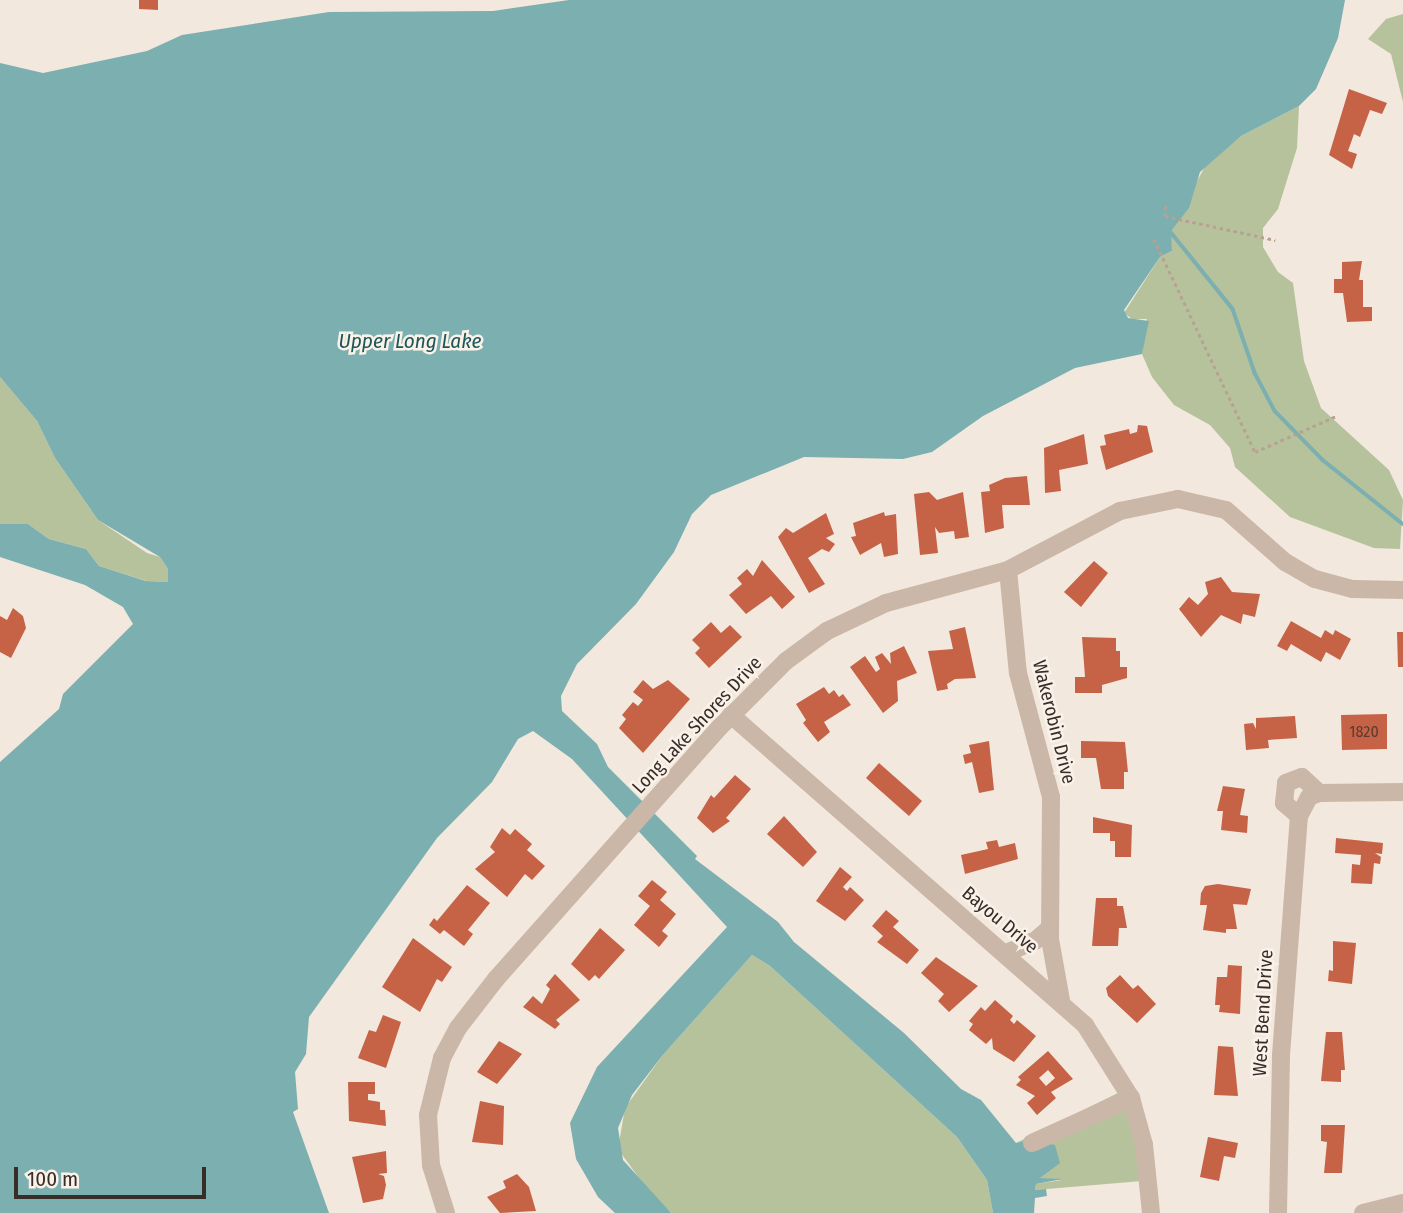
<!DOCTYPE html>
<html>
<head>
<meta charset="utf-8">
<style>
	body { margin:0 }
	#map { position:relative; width:1403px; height:1213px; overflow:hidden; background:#f2e8dd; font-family:"Fira Sans Condensed",sans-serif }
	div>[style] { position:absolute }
	.green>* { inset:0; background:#b6c29c }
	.water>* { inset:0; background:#7bafb0 }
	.stream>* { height:3.5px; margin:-1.75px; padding:0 1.75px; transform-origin:1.75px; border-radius:1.75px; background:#7bafb0 }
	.building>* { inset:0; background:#c66347 }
	.path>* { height:2.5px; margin-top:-1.25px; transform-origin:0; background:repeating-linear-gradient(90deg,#b7a193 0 3.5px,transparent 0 7px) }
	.minor>* { height:18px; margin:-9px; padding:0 9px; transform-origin:9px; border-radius:9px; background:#cbb7a8 }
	span { translate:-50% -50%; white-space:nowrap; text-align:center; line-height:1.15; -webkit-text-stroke:5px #faf2e9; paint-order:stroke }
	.number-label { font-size:16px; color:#5c3a30 }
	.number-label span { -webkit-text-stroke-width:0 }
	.street-label { font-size:19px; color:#382d29 }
	.water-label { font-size:21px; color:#1e5759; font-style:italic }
	.scale { position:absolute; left:14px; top:1167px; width:192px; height:32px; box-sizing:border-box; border:4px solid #382d29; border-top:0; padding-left:9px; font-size:21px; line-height:24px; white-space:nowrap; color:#382d29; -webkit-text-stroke:5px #faf2e9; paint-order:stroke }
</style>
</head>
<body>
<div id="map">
	<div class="green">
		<i style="clip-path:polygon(1403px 14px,1403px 102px,1391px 54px,1368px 39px,1386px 19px)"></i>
		<i style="clip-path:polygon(1299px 106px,1297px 148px,1278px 209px,1263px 228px,1263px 247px,1278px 272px,1293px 283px,1304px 361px,1321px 408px,1389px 470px,1403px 500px,1400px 549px,1374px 548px,1290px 517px,1235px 467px,1230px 448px,1210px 425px,1174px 405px,1152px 377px,1142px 354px,1147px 319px,1132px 319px,1124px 313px,1160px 257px,1172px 251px,1170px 231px,1208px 161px,1241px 136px)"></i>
		<i style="clip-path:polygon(0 377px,37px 421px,55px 458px,98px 520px,147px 553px,160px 557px,168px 569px,168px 582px,147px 581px,99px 566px,86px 549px,49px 539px,28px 524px,0 524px)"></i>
		<i style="clip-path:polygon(752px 955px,770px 966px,957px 1137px,987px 1180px,993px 1213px,671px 1213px,647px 1189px,618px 1149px,625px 1108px,662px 1056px)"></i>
		<i style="clip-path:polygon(1120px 1092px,1132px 1126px,1142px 1181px,1035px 1190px,1036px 1184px,1062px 1180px,1040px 1178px,1053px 1167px,1045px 1146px,1016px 1143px)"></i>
	</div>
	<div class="water">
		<i style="clip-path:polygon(569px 0,1345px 0,1338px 38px,1316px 89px,1299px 106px,1241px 136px,1200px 172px,1189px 208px,1171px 231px,1172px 251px,1160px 257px,1124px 310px,1128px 318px,1149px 321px,1142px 354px,1075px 368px,983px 416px,932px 452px,903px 459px,804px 457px,711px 495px,692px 514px,674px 552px,636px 604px,577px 664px,561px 696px,562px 711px,597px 744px,608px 767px,697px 856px,695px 859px,778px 922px,794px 942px,904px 1033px,961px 1089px,981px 1100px,1016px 1143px,1030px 1140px,1055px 1145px,1060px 1163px,1040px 1178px,1063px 1179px,1036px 1184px,1035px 1190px,1046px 1189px,1047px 1196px,1035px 1198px,1034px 1213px,993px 1213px,987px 1180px,957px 1137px,770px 966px,752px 955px,662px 1056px,632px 1095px,618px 1128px,623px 1160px,671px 1213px,615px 1213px,598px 1197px,576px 1159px,570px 1123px,597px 1067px,727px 927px,572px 759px,533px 731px,518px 739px,492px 782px,437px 838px,309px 1017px,306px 1054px,295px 1072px,298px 1109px,293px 1112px,329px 1213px,0 1213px,0 762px,59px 709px,63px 694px,133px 624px,123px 607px,85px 585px,0 557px,0 524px,28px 524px,49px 539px,86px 549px,99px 566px,146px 581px,168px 582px,168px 569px,160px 557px,98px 520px,55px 458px,37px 421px,0 377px,0 63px,43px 73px,147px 51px,182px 35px,329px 12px,493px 11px)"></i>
	</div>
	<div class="stream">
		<i style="left:1170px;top:231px;width:100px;rotate:51.1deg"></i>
		<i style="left:1233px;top:309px;width:68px;rotate:71deg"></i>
		<i style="left:1255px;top:373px;width:43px;rotate:62.2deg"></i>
		<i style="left:1275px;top:411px;width:69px;rotate:45.6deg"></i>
		<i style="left:1323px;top:460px;width:102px;rotate:38.7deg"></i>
	</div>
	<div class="building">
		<i style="clip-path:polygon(139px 0,158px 0,158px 10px,139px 9px)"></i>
		<i style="clip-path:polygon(1349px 89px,1387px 103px,1382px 114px,1370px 110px,1360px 137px,1354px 134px,1348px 151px,1357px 154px,1352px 169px,1329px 155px)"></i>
		<i style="clip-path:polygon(1362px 261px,1359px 280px,1363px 280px,1363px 307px,1372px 307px,1372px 321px,1347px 322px,1343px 293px,1334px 293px,1334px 279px,1342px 279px,1342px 262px)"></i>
		<i style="clip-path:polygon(1138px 425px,1147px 426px,1153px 452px,1106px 470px,1100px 446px,1106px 445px,1104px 435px,1129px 429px,1130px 434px,1137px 432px)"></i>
		<i style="clip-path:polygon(1084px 434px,1088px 464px,1059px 470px,1061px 491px,1045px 493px,1044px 448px)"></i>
		<i style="clip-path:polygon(1027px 476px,1030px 505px,1002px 505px,1004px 528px,985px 533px,981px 492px,990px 491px,989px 485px,1005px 478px)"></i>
		<i style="clip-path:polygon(929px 492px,937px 500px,963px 492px,969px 537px,955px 539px,954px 531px,939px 533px,935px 527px,938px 553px,920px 555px,914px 494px)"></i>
		<i style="clip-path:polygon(884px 512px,885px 516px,896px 514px,898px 554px,884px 557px,881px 543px,860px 555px,851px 537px,856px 536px,853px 523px)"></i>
		<i style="clip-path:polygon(826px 513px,834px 534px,826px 538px,835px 544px,829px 552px,822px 549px,808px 558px,825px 584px,809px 593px,778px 537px,786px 528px,793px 533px)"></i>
		<i style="clip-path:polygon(762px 560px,795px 597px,782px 609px,771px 596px,746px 614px,729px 595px,742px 584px,737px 578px,747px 569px,753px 576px)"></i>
		<i style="clip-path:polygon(1094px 561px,1108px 573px,1081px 607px,1064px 592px)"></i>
		<i style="clip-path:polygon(1221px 577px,1232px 592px,1260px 594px,1255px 617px,1243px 614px,1241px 624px,1221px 615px,1201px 637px,1179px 609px,1189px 597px,1198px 605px,1208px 594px,1205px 582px)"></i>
		<i style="clip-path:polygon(13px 608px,23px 616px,26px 628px,11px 658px,0 652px,0 616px,7px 620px)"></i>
		<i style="clip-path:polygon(1291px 621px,1321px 638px,1325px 630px,1333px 635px,1335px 630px,1351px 639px,1340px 660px,1326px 652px,1321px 662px,1291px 644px,1287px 651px,1277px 646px)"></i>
		<i style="clip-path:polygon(711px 622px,721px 633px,730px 625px,742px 637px,709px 668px,695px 653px,700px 648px,692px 640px)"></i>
		<i style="clip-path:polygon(965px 627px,976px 678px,955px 679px,947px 684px,948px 689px,937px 691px,928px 651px,953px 649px,949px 631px)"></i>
		<i style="clip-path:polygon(1397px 632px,1403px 632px,1403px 667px,1398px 667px)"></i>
		<i style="clip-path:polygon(1082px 637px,1116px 638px,1116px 651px,1120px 651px,1120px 667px,1127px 667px,1127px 678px,1102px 685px,1102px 693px,1075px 693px,1075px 677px,1085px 677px)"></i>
		<i style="clip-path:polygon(904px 646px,917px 673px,897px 681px,898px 701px,883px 713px,850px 667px,865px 656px,876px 672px,880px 669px,875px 657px,882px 653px,891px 664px,890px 653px)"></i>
		<i style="clip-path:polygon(643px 680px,653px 689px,668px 680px,690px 699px,643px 753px,619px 728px,626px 719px,622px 715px,633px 702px,638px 706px,643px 700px,633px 692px)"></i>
		<i style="clip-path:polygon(824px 687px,829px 694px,834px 690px,839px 697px,843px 694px,851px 705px,824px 722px,830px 732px,818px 742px,803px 723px,806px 720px,796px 704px)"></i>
		<i style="clip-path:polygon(1387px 714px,1387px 749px,1342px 750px,1341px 715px)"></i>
		<i style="clip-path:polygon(1295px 716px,1297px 738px,1268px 740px,1269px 748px,1246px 750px,1244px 724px,1253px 723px,1256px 729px,1256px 718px)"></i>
		<i style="clip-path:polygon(989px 741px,994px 790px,979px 793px,972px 762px,965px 764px,963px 755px,971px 753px,969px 745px)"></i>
		<i style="clip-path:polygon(1081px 741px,1125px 742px,1128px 772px,1124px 772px,1124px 789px,1101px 789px,1096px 758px,1081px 758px)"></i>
		<i style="clip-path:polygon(879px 763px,922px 801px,909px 816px,866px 778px)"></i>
		<i style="clip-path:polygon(735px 775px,751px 789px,726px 818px,730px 821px,713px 833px,697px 818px,711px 795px,714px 798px)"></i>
		<i style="clip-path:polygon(1223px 786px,1245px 789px,1240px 815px,1248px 816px,1247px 833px,1221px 830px,1223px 811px,1217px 811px)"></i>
		<i style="clip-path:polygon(784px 816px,817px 852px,803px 867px,767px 834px)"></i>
		<i style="clip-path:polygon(1093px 817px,1132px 825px,1131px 857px,1115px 857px,1115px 841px,1110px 841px,1110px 833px,1093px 833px)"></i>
		<i style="clip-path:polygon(502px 828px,510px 835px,515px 829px,532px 844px,527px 850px,545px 866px,532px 880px,525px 874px,507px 897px,475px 869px,495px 852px,490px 847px)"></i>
		<i style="clip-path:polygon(1336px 838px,1383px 843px,1382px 854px,1375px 853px,1381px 857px,1380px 864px,1374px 863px,1372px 884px,1351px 883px,1352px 864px,1360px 865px,1361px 855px,1335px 853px)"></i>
		<i style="clip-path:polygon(997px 840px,999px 847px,1015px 843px,1018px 859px,965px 874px,961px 855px,988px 849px,986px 842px)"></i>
		<i style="clip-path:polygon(840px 867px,852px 877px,843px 887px,847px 891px,850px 887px,864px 900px,845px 921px,816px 901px)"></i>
		<i style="clip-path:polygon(652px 880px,667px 892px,660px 900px,676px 914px,662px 931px,668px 936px,659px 947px,634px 925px,650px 906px,638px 896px)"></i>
		<i style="clip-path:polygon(1218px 884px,1251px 889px,1247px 905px,1233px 904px,1237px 929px,1226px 929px,1226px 933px,1203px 930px,1207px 905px,1200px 905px,1201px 893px,1205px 886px)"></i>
		<i style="clip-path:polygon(467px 885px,490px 903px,468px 930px,473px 934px,464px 946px,444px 930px,440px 934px,429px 925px,434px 918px,437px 921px)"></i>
		<i style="clip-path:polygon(1096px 898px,1117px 898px,1117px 906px,1123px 906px,1127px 928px,1119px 928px,1118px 946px,1092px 946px)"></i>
		<i style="clip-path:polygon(886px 910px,899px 921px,893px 927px,919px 950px,907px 964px,877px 942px,883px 936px,872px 926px)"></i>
		<i style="clip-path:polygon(600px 928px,625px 950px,599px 979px,595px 975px,589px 981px,571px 964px)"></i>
		<i style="clip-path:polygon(413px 938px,452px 967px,442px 982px,437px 979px,420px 1012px,382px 987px)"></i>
		<i style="clip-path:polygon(1333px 941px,1356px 943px,1352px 984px,1328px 981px,1329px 970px,1333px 971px)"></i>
		<i style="clip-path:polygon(936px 957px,978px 986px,949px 1012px,938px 1001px,944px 994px,921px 973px)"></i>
		<i style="clip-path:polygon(1228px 965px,1242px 966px,1240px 1014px,1219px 1012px,1220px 1005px,1215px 1005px,1217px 977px,1227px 977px)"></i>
		<i style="clip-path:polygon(555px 974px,580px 1000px,556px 1020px,560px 1024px,555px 1029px,523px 1007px,533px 996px,542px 1004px,550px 989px,546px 985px)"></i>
		<i style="clip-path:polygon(1120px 975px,1133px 989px,1138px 985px,1156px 1004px,1137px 1023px,1108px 996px,1106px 988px)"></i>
		<i style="clip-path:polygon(995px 1000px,1013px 1016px,1010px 1020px,1014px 1024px,1017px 1020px,1036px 1036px,1014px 1062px,993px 1049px,992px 1038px,986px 1044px,969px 1030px,973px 1024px,969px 1021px,981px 1007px,985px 1011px)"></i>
		<i style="clip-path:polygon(383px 1015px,401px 1022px,386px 1068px,358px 1058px,369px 1030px,376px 1032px)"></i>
		<i style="clip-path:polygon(1326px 1032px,1342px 1032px,1345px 1070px,1341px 1070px,1341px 1082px,1321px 1081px)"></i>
		<i style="clip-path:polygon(499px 1041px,522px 1054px,497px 1084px,477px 1072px)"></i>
		<i style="clip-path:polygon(1218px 1046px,1233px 1047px,1238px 1096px,1214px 1095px)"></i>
		<i style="clip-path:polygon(evenodd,1048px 1051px,1073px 1079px,1051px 1092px,1056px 1098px,1037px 1115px,1027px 1103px,1035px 1096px,1016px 1085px,1021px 1080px,1018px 1077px,1048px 1051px,1048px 1070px,1055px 1078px,1046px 1086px,1039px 1078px,1048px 1070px)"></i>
		<i style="clip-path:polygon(348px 1082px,375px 1082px,375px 1094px,368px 1094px,368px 1100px,380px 1102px,380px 1110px,385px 1110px,386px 1126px,349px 1121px)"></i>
		<i style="clip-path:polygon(480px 1101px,504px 1106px,503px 1145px,472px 1142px)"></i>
		<i style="clip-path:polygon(1321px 1125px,1345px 1125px,1342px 1173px,1324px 1173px,1327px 1142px,1321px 1141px)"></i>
		<i style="clip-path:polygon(1208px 1137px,1238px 1143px,1235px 1158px,1224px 1156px,1219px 1181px,1200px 1177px)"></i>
		<i style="clip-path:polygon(386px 1151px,387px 1173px,378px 1174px,384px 1176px,386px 1185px,383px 1199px,363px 1203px,352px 1157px)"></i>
		<i style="clip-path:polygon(517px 1174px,529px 1187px,536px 1211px,500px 1213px,487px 1197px,506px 1188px,503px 1181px)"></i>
	</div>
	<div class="path">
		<i style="left:1166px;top:206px;width:10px;rotate:96deg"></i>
		<i style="left:1165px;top:216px;width:113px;rotate:12.3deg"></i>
		<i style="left:1154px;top:239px;width:236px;rotate:64.6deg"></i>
		<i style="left:1255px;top:452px;width:89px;rotate:-24deg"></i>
	</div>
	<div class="minor">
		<i style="left:1008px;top:570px;width:103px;rotate:84.5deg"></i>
		<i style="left:1018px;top:673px;width:128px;rotate:75.1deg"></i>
		<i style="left:1051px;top:797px;width:142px;rotate:90.4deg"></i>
		<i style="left:1050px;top:939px;width:62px;rotate:79.8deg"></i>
		<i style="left:731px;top:715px;width:471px;rotate:41.2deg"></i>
		<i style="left:1085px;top:1025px;width:86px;rotate:57.8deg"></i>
		<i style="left:1131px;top:1098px;width:49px;rotate:74.5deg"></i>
		<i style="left:1144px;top:1145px;width:68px;rotate:84.1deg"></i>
		<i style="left:1299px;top:816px;width:20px;rotate:-139deg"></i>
		<i style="left:1284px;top:803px;width:20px;rotate:-84deg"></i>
		<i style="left:1286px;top:783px;width:17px;rotate:-21deg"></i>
		<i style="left:1302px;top:777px;width:23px;rotate:43deg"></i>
		<i style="left:1006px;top:953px;width:33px;rotate:-23deg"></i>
		<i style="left:1036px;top:940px;width:18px;rotate:-41deg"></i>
		<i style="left:1032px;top:1143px;width:109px;rotate:-24.4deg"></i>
		<i style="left:446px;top:1213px;width:50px;rotate:-107.4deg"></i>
		<i style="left:431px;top:1165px;width:50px;rotate:-93.4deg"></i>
		<i style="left:428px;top:1115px;width:59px;rotate:-76.2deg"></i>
		<i style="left:442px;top:1058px;width:34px;rotate:-62deg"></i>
		<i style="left:458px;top:1028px;width:62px;rotate:-52.2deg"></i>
		<i style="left:496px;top:979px;width:337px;rotate:-48.4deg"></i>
		<i style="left:720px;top:727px;width:93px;rotate:-45deg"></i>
		<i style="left:786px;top:661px;width:51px;rotate:-36.2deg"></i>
		<i style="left:827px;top:631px;width:65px;rotate:-25.4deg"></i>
		<i style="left:886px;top:603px;width:126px;rotate:-15.1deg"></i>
		<i style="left:1008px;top:570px;width:127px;rotate:-27.8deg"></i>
		<i style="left:1120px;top:511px;width:59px;rotate:-11.7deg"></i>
		<i style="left:1178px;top:499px;width:49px;rotate:12.9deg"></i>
		<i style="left:1226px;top:510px;width:79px;rotate:41.4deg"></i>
		<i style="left:1285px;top:562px;width:34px;rotate:30deg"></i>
		<i style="left:1315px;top:579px;width:39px;rotate:15deg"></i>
		<i style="left:1353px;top:589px;width:50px;rotate:1.1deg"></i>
		<i style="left:1278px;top:1213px;width:158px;rotate:-88.9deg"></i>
		<i style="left:1281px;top:1055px;width:240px;rotate:-85.7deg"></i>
		<i style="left:1299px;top:816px;width:21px;rotate:-62deg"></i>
		<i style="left:1309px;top:797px;width:11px;rotate:-22deg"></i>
		<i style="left:1319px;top:793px;width:84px;rotate:-0.7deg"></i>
		<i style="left:1363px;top:1213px;width:41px;rotate:-14deg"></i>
	</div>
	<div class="number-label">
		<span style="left:1364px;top:732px">1820</span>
	</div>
	<div class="street-label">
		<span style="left:1054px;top:722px;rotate:76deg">Wakerobin Drive</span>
		<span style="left:697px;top:725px;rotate:-47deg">Long Lake Shores Drive</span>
		<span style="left:1000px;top:920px;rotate:40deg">Bayou Drive</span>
		<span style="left:1263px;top:1013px;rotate:-87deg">West Bend Drive</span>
	</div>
	<div class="water-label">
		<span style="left:410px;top:341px">Upper Long Lake</span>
	</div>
	<div class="scale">100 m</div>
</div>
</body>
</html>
